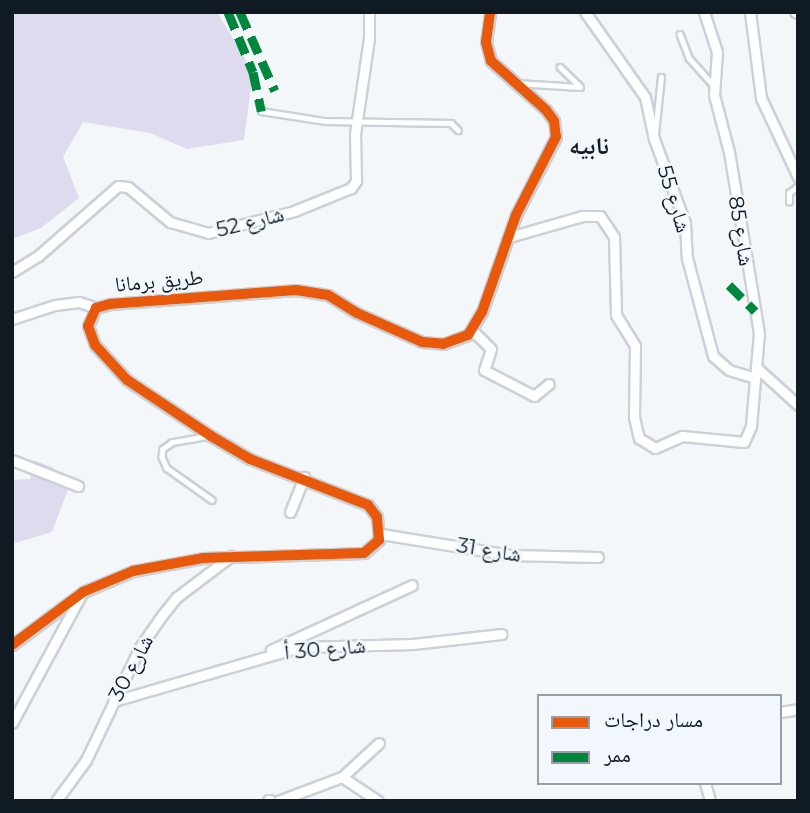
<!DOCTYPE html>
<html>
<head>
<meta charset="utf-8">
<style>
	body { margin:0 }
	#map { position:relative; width:810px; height:813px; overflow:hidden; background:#f4f7fa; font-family:Montserrat,"Noto Naskh Arabic",sans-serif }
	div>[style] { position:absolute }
	.green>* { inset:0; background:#dddbed }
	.roads { filter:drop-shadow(2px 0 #cad1d7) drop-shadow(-2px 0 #cad1d7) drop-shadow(0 2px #cad1d7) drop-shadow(0 -2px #cad1d7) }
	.service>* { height:4.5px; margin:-2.25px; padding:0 2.25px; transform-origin:2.25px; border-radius:2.25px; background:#fdfefe }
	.minor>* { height:9px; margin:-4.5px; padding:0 4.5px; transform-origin:4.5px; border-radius:4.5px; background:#fdfefe }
	.tertiary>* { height:10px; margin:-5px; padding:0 5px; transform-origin:5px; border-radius:5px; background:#fdfefe }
	.quiet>* { height:9px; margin-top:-4.5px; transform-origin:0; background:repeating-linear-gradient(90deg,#00873e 0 18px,transparent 0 27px) }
	.cycleway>* { height:10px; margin:-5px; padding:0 5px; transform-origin:5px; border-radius:5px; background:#e8590c }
	span { translate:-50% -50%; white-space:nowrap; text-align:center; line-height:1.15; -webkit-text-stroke:5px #f1f7fd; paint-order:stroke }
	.street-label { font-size:21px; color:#0f1a23 }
	.quarter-label { font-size:24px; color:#0f1a23; font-weight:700 }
	.frame { position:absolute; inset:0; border:14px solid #0f1a23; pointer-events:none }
	.legend { position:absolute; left:537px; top:694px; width:245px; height:91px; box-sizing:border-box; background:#f1f7fd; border:2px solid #979fa6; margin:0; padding:9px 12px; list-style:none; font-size:21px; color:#0f1a23 }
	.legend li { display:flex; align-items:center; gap:14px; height:35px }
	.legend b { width:35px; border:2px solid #979fa6 }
</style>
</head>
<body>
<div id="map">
	<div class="green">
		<i style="clip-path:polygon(12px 12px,217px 12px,253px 72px,244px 140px,187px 149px,150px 133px,83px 122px,63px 157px,79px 198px,41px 228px,12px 239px)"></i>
		<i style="clip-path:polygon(33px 460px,54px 468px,54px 473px,71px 482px,52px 532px,12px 544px,12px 480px,30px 479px)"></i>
	</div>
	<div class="roads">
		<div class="service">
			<i style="left:680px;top:34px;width:26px;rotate:69deg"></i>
			<i style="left:689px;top:58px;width:36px;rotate:48deg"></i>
			<i style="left:516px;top:83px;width:64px;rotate:3.6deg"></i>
			<i style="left:580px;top:87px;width:28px;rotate:-136deg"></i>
			<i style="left:261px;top:111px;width:65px;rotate:8.9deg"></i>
			<i style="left:325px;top:121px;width:126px;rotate:0.9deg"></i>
			<i style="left:451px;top:123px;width:10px;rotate:45deg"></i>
			<i style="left:655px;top:134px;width:57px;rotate:-84deg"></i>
			<i style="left:789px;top:202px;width:9px;rotate:-90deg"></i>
			<i style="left:789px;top:193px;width:11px;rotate:-38deg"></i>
			<i style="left:210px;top:436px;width:39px;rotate:170deg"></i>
			<i style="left:172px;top:443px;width:11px;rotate:146deg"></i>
			<i style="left:163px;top:449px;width:8px;rotate:97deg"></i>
			<i style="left:162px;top:457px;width:12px;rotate:66deg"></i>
			<i style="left:167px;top:468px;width:55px;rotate:35.4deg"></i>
		</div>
		<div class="minor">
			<i style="left:585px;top:12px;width:104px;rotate:54.8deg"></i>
			<i style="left:645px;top:97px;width:43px;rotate:77.9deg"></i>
			<i style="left:654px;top:139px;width:90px;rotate:69.7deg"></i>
			<i style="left:685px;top:223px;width:35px;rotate:87deg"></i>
			<i style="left:687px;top:258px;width:101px;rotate:75.1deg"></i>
			<i style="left:713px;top:356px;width:21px;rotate:41deg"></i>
			<i style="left:729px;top:370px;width:27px;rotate:17deg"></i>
			<i style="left:750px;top:12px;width:87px;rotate:82.7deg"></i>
			<i style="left:761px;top:98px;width:87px;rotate:64.9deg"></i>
			<i style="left:795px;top:12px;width:3px;rotate:18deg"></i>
			<i style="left:509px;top:237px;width:76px;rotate:-16deg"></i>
			<i style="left:582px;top:216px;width:18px"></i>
			<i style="left:600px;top:216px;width:25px;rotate:56deg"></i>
			<i style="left:614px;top:237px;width:78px;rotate:88.5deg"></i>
			<i style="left:616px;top:315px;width:36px;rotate:58deg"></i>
			<i style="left:635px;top:346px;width:71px;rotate:90.8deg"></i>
			<i style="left:634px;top:417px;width:22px;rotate:77deg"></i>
			<i style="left:639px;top:438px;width:19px;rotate:32deg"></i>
			<i style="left:655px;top:448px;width:30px;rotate:-24deg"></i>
			<i style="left:682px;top:436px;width:62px;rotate:5.5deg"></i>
			<i style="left:744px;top:442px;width:17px;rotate:-66deg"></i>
			<i style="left:751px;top:426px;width:93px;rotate:-85.1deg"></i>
			<i style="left:759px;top:333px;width:183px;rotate:-99.4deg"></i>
			<i style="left:729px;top:152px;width:59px;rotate:-104.7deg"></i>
			<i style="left:714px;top:95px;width:43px;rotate:-86deg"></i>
			<i style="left:717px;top:52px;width:42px;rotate:-108deg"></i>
			<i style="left:12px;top:272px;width:31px;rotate:-32deg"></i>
			<i style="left:38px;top:256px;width:106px;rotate:-41.2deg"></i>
			<i style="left:118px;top:186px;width:10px;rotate:6deg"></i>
			<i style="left:128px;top:187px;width:55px;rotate:39.8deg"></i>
			<i style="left:170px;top:222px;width:40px;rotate:16deg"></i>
			<i style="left:208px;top:233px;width:89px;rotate:-14.3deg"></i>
			<i style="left:294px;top:211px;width:61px;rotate:-22deg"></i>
			<i style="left:351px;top:188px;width:9px;rotate:-54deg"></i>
			<i style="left:356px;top:181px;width:47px;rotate:-91.2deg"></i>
			<i style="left:355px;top:134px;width:97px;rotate:-81.7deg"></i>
			<i style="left:369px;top:38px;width:26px;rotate:-90deg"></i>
			<i style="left:12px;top:319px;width:45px;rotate:-18deg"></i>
			<i style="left:55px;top:305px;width:24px;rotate:-7deg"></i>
			<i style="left:79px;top:302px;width:18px;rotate:19deg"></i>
			<i style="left:473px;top:331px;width:25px;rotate:45deg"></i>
			<i style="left:491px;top:349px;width:22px;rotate:108deg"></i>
			<i style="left:484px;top:370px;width:56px;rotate:27.5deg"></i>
			<i style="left:534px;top:396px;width:19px;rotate:-39deg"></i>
			<i style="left:756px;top:367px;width:57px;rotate:42.1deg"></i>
			<i style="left:12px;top:460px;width:71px;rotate:21.5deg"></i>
			<i style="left:290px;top:512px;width:38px;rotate:-68deg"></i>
			<i style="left:381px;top:534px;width:131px;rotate:9.2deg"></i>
			<i style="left:510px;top:555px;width:88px;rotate:1.3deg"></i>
			<i style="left:12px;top:645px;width:89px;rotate:-36.7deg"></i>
			<i style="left:83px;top:592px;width:54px;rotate:-22.8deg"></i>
			<i style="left:133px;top:571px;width:71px;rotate:-10.5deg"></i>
			<i style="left:203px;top:558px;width:161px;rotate:-1.8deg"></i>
			<i style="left:364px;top:553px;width:20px;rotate:-41deg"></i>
			<i style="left:379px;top:540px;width:23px;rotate:-95deg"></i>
			<i style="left:377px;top:517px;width:15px;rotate:-127deg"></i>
			<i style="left:368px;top:505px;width:127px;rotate:-158.7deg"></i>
			<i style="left:250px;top:459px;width:45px;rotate:-149.5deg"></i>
			<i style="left:211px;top:436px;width:101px;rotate:-146.3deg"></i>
			<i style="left:127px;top:380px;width:47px;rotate:-132.4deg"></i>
			<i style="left:95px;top:345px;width:20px;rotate:-110deg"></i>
			<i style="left:88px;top:326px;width:20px;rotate:-66deg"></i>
			<i style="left:96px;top:308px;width:15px;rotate:-16deg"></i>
			<i style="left:110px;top:304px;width:187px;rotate:-4.3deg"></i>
			<i style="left:296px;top:290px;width:32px;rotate:9deg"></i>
			<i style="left:328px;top:295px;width:34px;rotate:32deg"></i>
			<i style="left:357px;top:313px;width:71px;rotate:24deg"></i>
			<i style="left:422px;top:342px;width:21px;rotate:5deg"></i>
			<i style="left:443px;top:344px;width:27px;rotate:-20deg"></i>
			<i style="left:468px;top:335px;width:27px;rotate:-59deg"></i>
			<i style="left:482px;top:312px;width:103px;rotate:-70.7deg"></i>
			<i style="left:516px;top:215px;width:88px;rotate:-62.9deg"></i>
			<i style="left:556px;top:137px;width:16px;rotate:-97deg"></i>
			<i style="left:554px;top:121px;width:14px;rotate:-126deg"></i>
			<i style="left:546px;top:110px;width:74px;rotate:-138.3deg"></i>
			<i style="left:491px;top:61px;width:20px;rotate:-105deg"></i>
			<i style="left:486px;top:42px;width:30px;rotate:-82deg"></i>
			<i style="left:271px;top:650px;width:155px;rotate:-24.7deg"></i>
			<i style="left:114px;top:701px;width:194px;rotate:-16.2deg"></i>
			<i style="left:300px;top:647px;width:113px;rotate:-1.5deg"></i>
			<i style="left:413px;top:644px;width:89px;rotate:-6.5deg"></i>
			<i style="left:780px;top:712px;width:18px;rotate:-9deg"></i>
			<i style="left:12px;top:723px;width:145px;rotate:-61.7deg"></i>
			<i style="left:342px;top:777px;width:50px;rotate:-42.6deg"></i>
			<i style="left:705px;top:783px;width:19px;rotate:74deg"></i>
			<i style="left:56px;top:801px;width:51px;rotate:-53.8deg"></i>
			<i style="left:86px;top:760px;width:125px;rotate:-64.5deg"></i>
			<i style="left:140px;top:647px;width:40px;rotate:-55.1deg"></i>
			<i style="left:163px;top:614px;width:22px;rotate:-51deg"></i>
			<i style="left:177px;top:597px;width:68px;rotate:-37.2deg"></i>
			<i style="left:278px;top:801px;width:68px;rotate:-20.6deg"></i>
			<i style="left:342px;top:777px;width:43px;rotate:33.7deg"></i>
		</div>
		<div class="tertiary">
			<i style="left:269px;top:801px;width:1px"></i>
		</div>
	</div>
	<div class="quiet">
		<i style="left:228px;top:12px;width:65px;rotate:67.4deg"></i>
		<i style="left:253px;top:72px;width:40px;rotate:78deg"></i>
		<i style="left:240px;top:12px;width:86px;rotate:66.1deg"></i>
		<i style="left:729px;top:285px;width:37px;rotate:45deg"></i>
	</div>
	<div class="cycleway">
		<i style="left:12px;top:645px;width:89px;rotate:-36.7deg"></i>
		<i style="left:83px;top:592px;width:54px;rotate:-22.8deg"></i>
		<i style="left:133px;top:571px;width:71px;rotate:-10.5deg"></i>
		<i style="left:203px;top:558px;width:161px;rotate:-1.8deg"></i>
		<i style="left:364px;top:553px;width:20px;rotate:-41deg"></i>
		<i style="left:379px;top:540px;width:23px;rotate:-95deg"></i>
		<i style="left:377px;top:517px;width:15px;rotate:-127deg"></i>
		<i style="left:368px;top:505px;width:127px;rotate:-158.7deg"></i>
		<i style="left:250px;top:459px;width:45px;rotate:-149.5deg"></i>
		<i style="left:211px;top:436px;width:101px;rotate:-146.3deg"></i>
		<i style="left:127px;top:380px;width:47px;rotate:-132.4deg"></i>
		<i style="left:95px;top:345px;width:20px;rotate:-110deg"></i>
		<i style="left:88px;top:326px;width:20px;rotate:-66deg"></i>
		<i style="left:96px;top:308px;width:15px;rotate:-16deg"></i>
		<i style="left:110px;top:304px;width:187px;rotate:-4.3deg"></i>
		<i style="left:296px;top:290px;width:32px;rotate:9deg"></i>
		<i style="left:328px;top:295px;width:34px;rotate:32deg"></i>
		<i style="left:357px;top:313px;width:71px;rotate:24deg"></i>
		<i style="left:422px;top:342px;width:21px;rotate:5deg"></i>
		<i style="left:443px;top:344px;width:27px;rotate:-20deg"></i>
		<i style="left:468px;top:335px;width:27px;rotate:-59deg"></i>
		<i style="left:482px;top:312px;width:103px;rotate:-70.7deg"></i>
		<i style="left:516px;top:215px;width:88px;rotate:-62.9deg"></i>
		<i style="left:556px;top:137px;width:16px;rotate:-97deg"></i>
		<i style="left:554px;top:121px;width:14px;rotate:-126deg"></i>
		<i style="left:546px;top:110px;width:74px;rotate:-138.3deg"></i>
		<i style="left:491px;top:61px;width:20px;rotate:-105deg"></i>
		<i style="left:486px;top:42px;width:30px;rotate:-82deg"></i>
	</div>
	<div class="street-label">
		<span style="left:674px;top:199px;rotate:73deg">شارع 55</span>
		<span style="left:250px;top:222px;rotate:-14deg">شارع 52</span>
		<span style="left:741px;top:231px;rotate:81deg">شارع 85</span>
		<span style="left:159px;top:281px;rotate:-5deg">طريق برمانا</span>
		<span style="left:489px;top:550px;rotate:9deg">شارع 31</span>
		<span style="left:325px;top:649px;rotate:-5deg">شارع 30 أ</span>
		<span style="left:131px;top:668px;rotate:-62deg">شارع 30</span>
	</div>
	<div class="quarter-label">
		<span style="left:589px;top:146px">نابيه</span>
	</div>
	<div class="frame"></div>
	<ul class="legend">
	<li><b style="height:9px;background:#e8590c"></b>مسار دراجات</li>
	<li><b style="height:9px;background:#00873e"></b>ممر</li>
	</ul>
</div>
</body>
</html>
